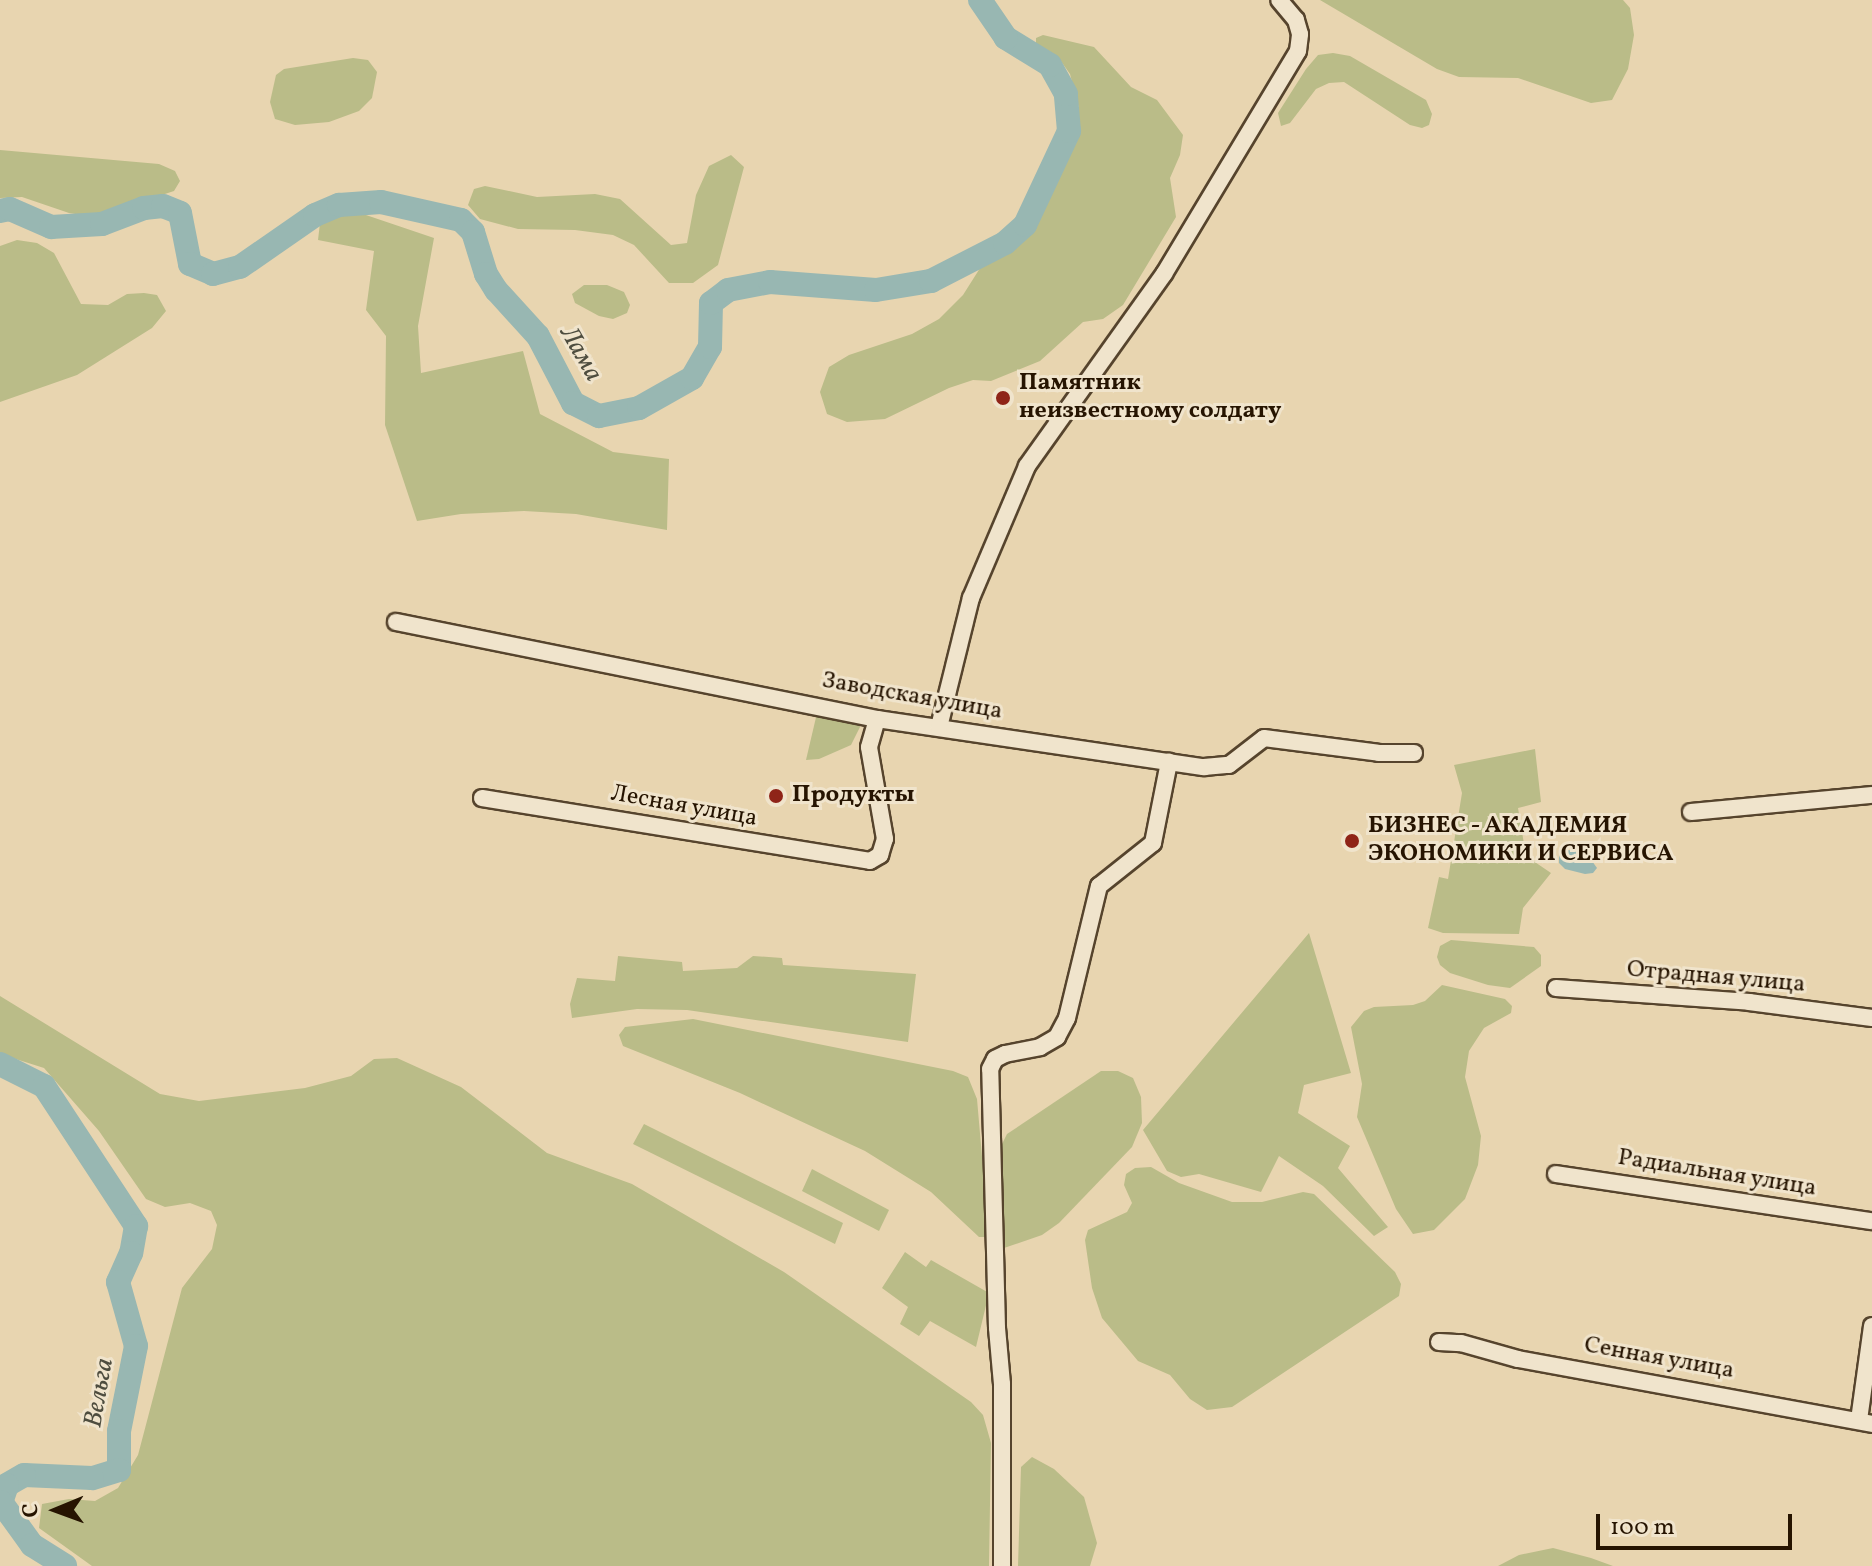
<!DOCTYPE html>
<html>
<head>
<meta charset="utf-8">
<style>
	body { margin:0 }
	#map { position:relative; width:1872px; height:1566px; overflow:hidden; background:#e8d5b0; font-family:Vollkorn,serif }
	div>[style] { position:absolute }
	.green>* { inset:0; background:#babc88 }
	.water>* { inset:0; background:#98b7b2 }
	.river>* { height:24px; margin:-12px; padding:0 12px; transform-origin:12px; border-radius:12px; background:#98b7b2 }
	.roads { filter:drop-shadow(2px 0 #56442d) drop-shadow(-2px 0 #56442d) drop-shadow(0 2px #56442d) drop-shadow(0 -2px #56442d) }
	.minor>* { height:16px; margin:-8px; padding:0 8px; transform-origin:8px; border-radius:8px; background:#f0e4cc }
	.dots>* { width:22px; height:22px; translate:-50% -50%; box-sizing:border-box; border:4px solid #f0e4cc; border-radius:50% }
	span { translate:-50% -50%; white-space:nowrap; text-align:center; line-height:1.15; -webkit-text-stroke:6px #f0e4cc; paint-order:stroke }
	.poi-label { font-size:24px; color:#261401; font-weight:700 }
	.left { translate:0 -50%; text-align:left }
	.street-label { font-size:24px; color:#261401 }
	.water-label { font-size:26px; color:#4e4d3f; font-style:italic }
	.north { position:absolute; left:16px; top:1470px; width:80px; height:80px; -webkit-text-stroke:6px #f0e4cc; paint-order:stroke; rotate:269deg; font-size:22px; font-weight:700; line-height:32px; text-align:center; color:#261401 }
	.north::after { content:''; display:block; margin:auto; width:28px; height:36px; background:#261401; clip-path:polygon(50% 0,100% 100%,50% 72%,0 100%) }
	.scale { position:absolute; left:1596px; top:1514px; width:196px; height:36px; box-sizing:border-box; border:4px solid #261401; border-top:0; padding-left:10px; font-size:24px; line-height:28px; white-space:nowrap; color:#261401; -webkit-text-stroke:6px #f0e4cc; paint-order:stroke }
</style>
</head>
<body>
<div id="map">
	<div class="green">
		<i style="clip-path:polygon(1320px 0,1623px 0,1630px 8px,1634px 35px,1628px 69px,1612px 100px,1591px 103px,1518px 78px,1459px 77px,1437px 69px)"></i>
		<i style="clip-path:polygon(1043px 35px,1094px 47px,1131px 87px,1157px 100px,1183px 135px,1180px 155px,1170px 178px,1176px 217px,1123px 305px,1103px 319px,1083px 322px,1040px 361px,991px 381px,973px 380px,949px 388px,885px 419px,847px 422px,827px 414px,820px 392px,829px 367px,849px 355px,912px 334px,939px 319px,963px 295px,982px 265px,1017px 247px,1034px 225px,1057px 183px,1074px 140px,1079px 108px,1070px 74px,1058px 57px,1036px 46px,1036px 38px)"></i>
		<i style="clip-path:polygon(1333px 53px,1350px 56px,1426px 100px,1432px 114px,1429px 125px,1422px 128px,1410px 125px,1344px 82px,1329px 83px,1316px 89px,1290px 123px,1281px 126px,1278px 113px,1306px 69px,1318px 55px)"></i>
		<i style="clip-path:polygon(353px 58px,368px 60px,377px 72px,372px 98px,359px 111px,329px 122px,295px 125px,275px 119px,270px 102px,276px 75px,284px 69px)"></i>
		<i style="clip-path:polygon(0 150px,159px 164px,175px 171px,180px 181px,174px 191px,107px 213px,88px 216px,69px 213px,22px 197px,0 198px)"></i>
		<i style="clip-path:polygon(731px 155px,744px 167px,718px 265px,693px 283px,669px 283px,634px 245px,613px 235px,575px 230px,518px 229px,480px 219px,468px 205px,474px 189px,485px 186px,537px 197px,595px 194px,620px 199px,671px 245px,687px 243px,696px 195px,709px 166px)"></i>
		<i style="clip-path:polygon(363px 214px,434px 238px,418px 326px,421px 373px,523px 351px,540px 414px,613px 452px,669px 459px,667px 530px,576px 514px,524px 511px,461px 514px,417px 521px,385px 425px,386px 336px,366px 310px,374px 251px,318px 240px,320px 223px,332px 215px)"></i>
		<i style="clip-path:polygon(17px 240px,37px 243px,54px 253px,81px 304px,108px 305px,127px 294px,144px 293px,157px 295px,166px 311px,152px 328px,77px 375px,0 402px,0 246px)"></i>
		<i style="clip-path:polygon(584px 285px,607px 285px,624px 292px,630px 305px,627px 313px,613px 319px,599px 316px,575px 303px,572px 294px)"></i>
		<i style="clip-path:polygon(817px 713px,859px 720px,860px 727px,851px 745px,819px 759px,806px 760px)"></i>
		<i style="clip-path:polygon(1535px 749px,1541px 802px,1518px 808px,1526px 856px,1551px 873px,1523px 908px,1519px 934px,1443px 933px,1428px 928px,1439px 877px,1448px 879px,1462px 793px,1454px 765px)"></i>
		<i style="clip-path:polygon(1309px 933px,1351px 1073px,1304px 1085px,1298px 1113px,1350px 1146px,1338px 1168px,1388px 1227px,1374px 1236px,1323px 1186px,1279px 1156px,1261px 1192px,1199px 1174px,1181px 1177px,1167px 1171px,1143px 1130px)"></i>
		<i style="clip-path:polygon(1451px 940px,1534px 947px,1541px 955px,1541px 966px,1510px 988px,1488px 985px,1450px 973px,1440px 965px,1437px 957px,1440px 946px)"></i>
		<i style="clip-path:polygon(618px 956px,682px 962px,683px 971px,737px 968px,753px 956px,782px 958px,783px 965px,916px 974px,908px 1042px,687px 1010px,637px 1009px,572px 1018px,570px 1004px,577px 978px,615px 981px)"></i>
		<i style="clip-path:polygon(1442px 985px,1505px 999px,1512px 1006px,1511px 1013px,1484px 1028px,1469px 1051px,1465px 1077px,1481px 1136px,1478px 1165px,1465px 1199px,1434px 1230px,1413px 1234px,1396px 1209px,1357px 1117px,1362px 1084px,1351px 1027px,1364px 1011px,1374px 1007px,1413px 1005px,1425px 1001px)"></i>
		<i style="clip-path:polygon(0 996px,160px 1094px,199px 1101px,305px 1088px,351px 1076px,374px 1059px,397px 1058px,461px 1087px,547px 1153px,632px 1184px,784px 1272px,971px 1402px,983px 1415px,991px 1443px,989px 1566px,92px 1566px,39px 1528px,42px 1504px,69px 1499px,95px 1501px,118px 1488px,138px 1455px,182px 1288px,212px 1249px,217px 1225px,211px 1211px,190px 1203px,165px 1207px,146px 1199px,99px 1131px,44px 1068px,0 1054px)"></i>
		<i style="clip-path:polygon(693px 1019px,953px 1071px,968px 1077px,977px 1099px,989px 1237px,979px 1237px,931px 1192px,865px 1151px,740px 1093px,623px 1046px,619px 1035px,625px 1027px)"></i>
		<i style="clip-path:polygon(1101px 1071px,1118px 1071px,1133px 1078px,1141px 1097px,1142px 1123px,1132px 1147px,1059px 1223px,1042px 1235px,1004px 1248px,1001px 1146px,1007px 1134px)"></i>
		<i style="clip-path:polygon(644px 1124px,843px 1223px,835px 1244px,633px 1144px)"></i>
		<i style="clip-path:polygon(1151px 1167px,1179px 1183px,1232px 1202px,1262px 1202px,1303px 1192px,1314px 1194px,1395px 1272px,1401px 1284px,1399px 1296px,1232px 1407px,1207px 1410px,1190px 1399px,1170px 1375px,1138px 1361px,1102px 1318px,1092px 1288px,1085px 1240px,1088px 1230px,1127px 1212px,1132px 1203px,1124px 1185px,1126px 1174px,1135px 1168px)"></i>
		<i style="clip-path:polygon(812px 1169px,889px 1210px,879px 1231px,802px 1191px)"></i>
		<i style="clip-path:polygon(905px 1252px,926px 1267px,931px 1260px,989px 1293px,976px 1347px,930px 1321px,919px 1336px,900px 1324px,908px 1307px,882px 1288px)"></i>
		<i style="clip-path:polygon(1032px 1457px,1054px 1469px,1084px 1497px,1097px 1543px,1090px 1566px,1018px 1566px,1021px 1467px)"></i>
		<i style="clip-path:polygon(1553px 1548px,1591px 1558px,1613px 1566px,1498px 1566px,1519px 1555px)"></i>
	</div>
	<div class="water">
		<i style="clip-path:polygon(1564px 849px,1587px 854px,1597px 868px,1593px 873px,1585px 874px,1565px 869px,1559px 863px,1559px 852px)"></i>
	</div>
	<div class="river">
		<i style="left:0;top:211px;width:10px;rotate:-11deg"></i>
		<i style="left:10px;top:209px;width:45px;rotate:23.7deg"></i>
		<i style="left:51px;top:227px;width:51px;rotate:-3.4deg"></i>
		<i style="left:102px;top:224px;width:45px;rotate:-20.9deg"></i>
		<i style="left:144px;top:208px;width:19px;rotate:-6deg"></i>
		<i style="left:163px;top:206px;width:18px;rotate:22deg"></i>
		<i style="left:180px;top:213px;width:52px;rotate:78.9deg"></i>
		<i style="left:190px;top:264px;width:25px;rotate:23deg"></i>
		<i style="left:213px;top:274px;width:28px;rotate:-15deg"></i>
		<i style="left:240px;top:267px;width:91px;rotate:-34.7deg"></i>
		<i style="left:315px;top:215px;width:26px;rotate:-23deg"></i>
		<i style="left:339px;top:205px;width:42px;rotate:-4.1deg"></i>
		<i style="left:381px;top:202px;width:82px;rotate:12.7deg"></i>
		<i style="left:461px;top:220px;width:17px;rotate:45deg"></i>
		<i style="left:473px;top:232px;width:44px;rotate:72.8deg"></i>
		<i style="left:486px;top:274px;width:19px;rotate:58deg"></i>
		<i style="left:496px;top:290px;width:62px;rotate:47.6deg"></i>
		<i style="left:538px;top:336px;width:76px;rotate:62.4deg"></i>
		<i style="left:573px;top:403px;width:29px;rotate:27deg"></i>
		<i style="left:599px;top:416px;width:41px;rotate:-11.3deg"></i>
		<i style="left:639px;top:408px;width:61px;rotate:-29.5deg"></i>
		<i style="left:692px;top:378px;width:36px;rotate:-60deg"></i>
		<i style="left:710px;top:347px;width:44px;rotate:-88.7deg"></i>
		<i style="left:711px;top:303px;width:21px;rotate:-37deg"></i>
		<i style="left:728px;top:290px;width:43px;rotate:-10.8deg"></i>
		<i style="left:770px;top:282px;width:106px;rotate:4.3deg"></i>
		<i style="left:876px;top:290px;width:56px;rotate:-9.3deg"></i>
		<i style="left:931px;top:281px;width:83px;rotate:-27.2deg"></i>
		<i style="left:1005px;top:243px;width:27px;rotate:-42deg"></i>
		<i style="left:1025px;top:225px;width:104px;rotate:-64.9deg"></i>
		<i style="left:1069px;top:131px;width:37px;rotate:-95deg"></i>
		<i style="left:1066px;top:94px;width:33px;rotate:-119deg"></i>
		<i style="left:1050px;top:65px;width:52px;rotate:-148.5deg"></i>
		<i style="left:1006px;top:38px;width:46px;rotate:-124.4deg"></i>
		<i style="left:0;top:1064px;width:49px;rotate:26.6deg"></i>
		<i style="left:44px;top:1086px;width:168px;rotate:56.7deg"></i>
		<i style="left:136px;top:1226px;width:27px;rotate:100deg"></i>
		<i style="left:131px;top:1253px;width:32px;rotate:114deg"></i>
		<i style="left:118px;top:1282px;width:66px;rotate:74.3deg"></i>
		<i style="left:136px;top:1346px;width:87px;rotate:101.3deg"></i>
		<i style="left:119px;top:1431px;width:39px;rotate:90deg"></i>
		<i style="left:119px;top:1470px;width:28px;rotate:163deg"></i>
		<i style="left:92px;top:1478px;width:68px;rotate:-177.5deg"></i>
		<i style="left:24px;top:1475px;width:20px;rotate:150deg"></i>
		<i style="left:7px;top:1485px;width:18px;rotate:109deg"></i>
		<i style="left:1px;top:1502px;width:53px;rotate:54.2deg"></i>
		<i style="left:32px;top:1545px;width:39px;rotate:32deg"></i>
	</div>
	<div class="roads">
		<div class="minor">
			<i style="left:396px;top:622px;width:491px;rotate:11.4deg"></i>
			<i style="left:877px;top:719px;width:331px;rotate:8.4deg"></i>
			<i style="left:1204px;top:767px;width:25px;rotate:-5deg"></i>
			<i style="left:1229px;top:765px;width:44px;rotate:-37.6deg"></i>
			<i style="left:1264px;top:738px;width:116px;rotate:7.4deg"></i>
			<i style="left:1379px;top:753px;width:35px"></i>
			<i style="left:939px;top:727px;width:133px;rotate:-76.1deg"></i>
			<i style="left:971px;top:598px;width:143px;rotate:-67deg"></i>
			<i style="left:1027px;top:466px;width:236px;rotate:-54.5deg"></i>
			<i style="left:1164px;top:274px;width:260px;rotate:-59deg"></i>
			<i style="left:1298px;top:51px;width:17px;rotate:-83deg"></i>
			<i style="left:1300px;top:34px;width:15px;rotate:-106deg"></i>
			<i style="left:1296px;top:20px;width:26px;rotate:-130deg"></i>
			<i style="left:482px;top:798px;width:393px;rotate:9.2deg"></i>
			<i style="left:870px;top:861px;width:12px;rotate:-31deg"></i>
			<i style="left:880px;top:855px;width:17px;rotate:-73deg"></i>
			<i style="left:885px;top:839px;width:93px;rotate:-99.9deg"></i>
			<i style="left:869px;top:747px;width:29px;rotate:-74deg"></i>
			<i style="left:1691px;top:812px;width:182px;rotate:-5.4deg"></i>
			<i style="left:1556px;top:988px;width:194px;rotate:4.1deg"></i>
			<i style="left:1749px;top:1002px;width:124px;rotate:7.4deg"></i>
			<i style="left:1556px;top:1174px;width:319px;rotate:8.5deg"></i>
			<i style="left:1439px;top:1342px;width:22px;rotate:3deg"></i>
			<i style="left:1461px;top:1343px;width:59px;rotate:15.7deg"></i>
			<i style="left:1518px;top:1359px;width:360px;rotate:10.4deg"></i>
			<i style="left:1859px;top:1420px;width:95px;rotate:-82.1deg"></i>
			<i style="left:1002px;top:1566px;width:182px;rotate:-90deg"></i>
			<i style="left:1002px;top:1384px;width:56px;rotate:-95.1deg"></i>
			<i style="left:997px;top:1328px;width:259px;rotate:-91.5deg"></i>
			<i style="left:990px;top:1069px;width:11px;rotate:-63deg"></i>
			<i style="left:995px;top:1059px;width:11px;rotate:-27deg"></i>
			<i style="left:1005px;top:1054px;width:36px;rotate:-11deg"></i>
			<i style="left:1040px;top:1047px;width:20px;rotate:-30deg"></i>
			<i style="left:1057px;top:1037px;width:21px;rotate:-62deg"></i>
			<i style="left:1067px;top:1018px;width:136px;rotate:-76.4deg"></i>
			<i style="left:1099px;top:886px;width:69px;rotate:-38.5deg"></i>
			<i style="left:1153px;top:843px;width:83px;rotate:-78.8deg"></i>
		</div>
	</div>
	<div class="dots">
		<i style="left:1003px;top:398px;background:#8f2418"></i>
		<i style="left:776px;top:796px;background:#8f2418"></i>
		<i style="left:1352px;top:841px;background:#8f2418"></i>
	</div>
	<div class="poi-label">
		<span class="left" style="left:1019px;top:398px">Памятник<br>неизвестному солдату</span>
		<span class="left" style="left:792px;top:796px">Продукты</span>
		<span class="left" style="left:1368px;top:841px">БИЗНЕС - АКАДЕМИЯ<br>ЭКОНОМИКИ И СЕРВИСА</span>
	</div>
	<div class="street-label">
		<span style="left:912px;top:697px;rotate:10deg">Заводская улица</span>
		<span style="left:684px;top:807px;rotate:10deg">Лесная улица</span>
		<span style="left:1716px;top:978px;rotate:5deg">Отрадная улица</span>
		<span style="left:1717px;top:1174px;rotate:9deg">Радиальная улица</span>
		<span style="left:1659px;top:1359px;rotate:10deg">Сенная улица</span>
	</div>
	<div class="water-label">
		<span style="left:580px;top:354px;rotate:60deg">Лама</span>
		<span style="left:100px;top:1393px;rotate:-80deg">Вельга</span>
	</div>
	<div class="north">С</div>
	<div class="scale">100 m</div>
</div>
</body>
</html>
